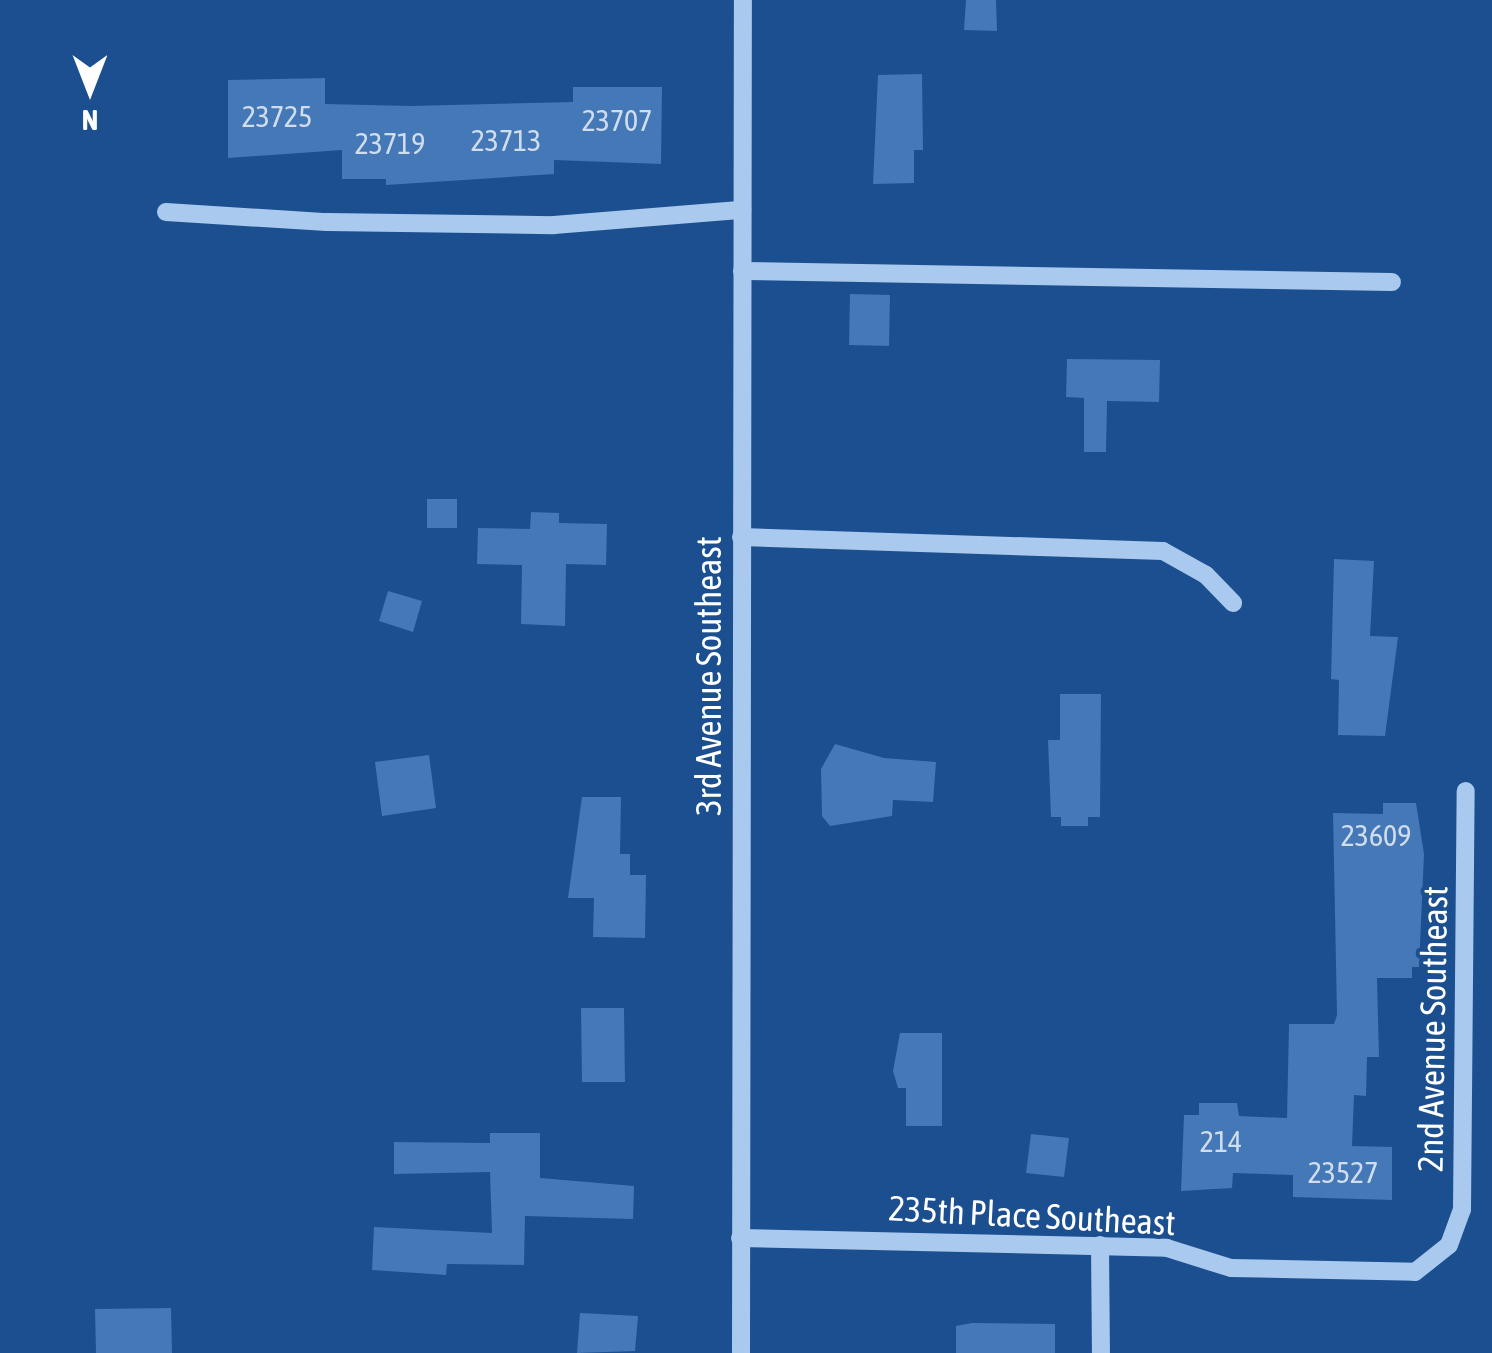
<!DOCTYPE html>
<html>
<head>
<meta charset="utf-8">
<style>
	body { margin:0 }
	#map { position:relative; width:1492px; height:1353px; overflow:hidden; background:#1b4f8f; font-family:"Asap Condensed",sans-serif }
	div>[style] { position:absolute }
	.building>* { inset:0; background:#4478b7 }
	.minor>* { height:18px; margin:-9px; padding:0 9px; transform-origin:9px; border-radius:9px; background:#a9c9ee }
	span { translate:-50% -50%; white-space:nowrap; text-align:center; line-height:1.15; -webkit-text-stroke:8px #1b4f8f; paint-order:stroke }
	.number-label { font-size:30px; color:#d0dded }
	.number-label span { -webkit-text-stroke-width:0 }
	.street-label { font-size:35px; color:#fff }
	.north { position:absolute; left:40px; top:40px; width:100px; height:100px; -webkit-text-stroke:8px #1b4f8f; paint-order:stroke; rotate:180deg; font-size:28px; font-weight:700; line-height:40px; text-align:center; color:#fff }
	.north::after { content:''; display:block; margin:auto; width:35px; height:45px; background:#fff; clip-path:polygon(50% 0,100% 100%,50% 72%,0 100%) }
</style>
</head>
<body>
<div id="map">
	<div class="building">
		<i style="clip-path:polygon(966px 0,996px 0,997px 31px,964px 30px)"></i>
		<i style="clip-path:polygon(922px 74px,923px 150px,914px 150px,914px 183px,873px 184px,878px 75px)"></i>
		<i style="clip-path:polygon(325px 78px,325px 104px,411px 106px,573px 102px,573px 87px,662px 87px,661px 164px,554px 160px,554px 174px,386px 185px,386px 179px,342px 179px,342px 150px,228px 158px,228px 80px)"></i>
		<i style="clip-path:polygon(850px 294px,890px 295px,889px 346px,849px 345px)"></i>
		<i style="clip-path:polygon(1067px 359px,1160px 360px,1159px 402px,1107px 401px,1106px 452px,1084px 452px,1084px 398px,1066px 397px)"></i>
		<i style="clip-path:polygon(427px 499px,457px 499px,457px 528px,427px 528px)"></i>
		<i style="clip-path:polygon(531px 512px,559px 513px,559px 523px,607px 524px,606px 565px,566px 564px,565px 626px,521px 624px,522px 565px,477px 564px,478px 528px,530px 529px)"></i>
		<i style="clip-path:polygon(1334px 559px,1374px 561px,1370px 636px,1398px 637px,1385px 736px,1338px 735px,1339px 680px,1331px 679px)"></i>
		<i style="clip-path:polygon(388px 591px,422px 601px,413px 632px,379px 621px)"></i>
		<i style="clip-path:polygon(1060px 694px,1101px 694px,1100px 817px,1088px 817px,1088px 826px,1061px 826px,1061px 817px,1051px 817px,1048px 740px,1060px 740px)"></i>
		<i style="clip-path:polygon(835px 744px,884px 758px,936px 762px,933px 802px,893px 800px,892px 816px,830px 826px,822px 816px,821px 769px)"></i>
		<i style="clip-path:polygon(429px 755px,436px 808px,382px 816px,375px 762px)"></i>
		<i style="clip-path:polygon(582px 797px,621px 797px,620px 854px,630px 854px,630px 875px,646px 875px,645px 938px,593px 937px,594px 898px,568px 898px)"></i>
		<i style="clip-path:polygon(1383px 803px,1416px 803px,1424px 854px,1419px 967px,1412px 967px,1412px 978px,1377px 978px,1379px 1057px,1367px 1057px,1366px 1096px,1354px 1095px,1352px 1146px,1392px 1147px,1392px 1200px,1293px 1197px,1293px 1175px,1233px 1173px,1232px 1188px,1181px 1191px,1184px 1115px,1199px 1115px,1199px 1103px,1237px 1103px,1239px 1116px,1287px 1118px,1289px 1024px,1334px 1024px,1337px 1015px,1333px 813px,1383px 814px)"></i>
		<i style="clip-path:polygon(581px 1008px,624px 1008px,625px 1082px,582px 1082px)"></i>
		<i style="clip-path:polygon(900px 1033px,942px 1033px,942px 1126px,906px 1126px,906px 1088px,898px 1088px,893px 1071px)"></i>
		<i style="clip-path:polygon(490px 1133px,540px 1133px,540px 1178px,634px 1186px,633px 1219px,525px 1216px,524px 1265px,447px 1264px,446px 1275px,372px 1270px,374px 1227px,492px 1233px,490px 1172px,394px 1174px,394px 1142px,490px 1143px)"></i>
		<i style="clip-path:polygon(1031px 1134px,1069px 1138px,1064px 1177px,1026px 1173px)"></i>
		<i style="clip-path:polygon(171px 1308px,172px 1353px,96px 1353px,95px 1309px)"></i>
		<i style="clip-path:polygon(580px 1313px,638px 1316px,635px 1351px,577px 1353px)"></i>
		<i style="clip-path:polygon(972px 1323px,1055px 1324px,1055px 1353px,956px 1353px,956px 1326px)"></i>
	</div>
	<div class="minor">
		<i style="left:166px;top:212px;width:161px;rotate:3.6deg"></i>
		<i style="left:327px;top:222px;width:227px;rotate:0.8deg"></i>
		<i style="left:554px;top:225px;width:189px;rotate:-4.6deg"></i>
		<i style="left:742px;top:271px;width:650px;rotate:0.97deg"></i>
		<i style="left:741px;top:537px;width:422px;rotate:1.9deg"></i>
		<i style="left:1163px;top:551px;width:49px;rotate:29.2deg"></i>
		<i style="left:1206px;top:575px;width:39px;rotate:46deg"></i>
		<i style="left:740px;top:1238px;width:427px;rotate:1.3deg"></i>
		<i style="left:1167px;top:1248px;width:67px;rotate:17.4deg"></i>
		<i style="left:1231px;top:1268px;width:184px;rotate:1.2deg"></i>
		<i style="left:1415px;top:1272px;width:43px;rotate:-38.5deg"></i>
		<i style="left:1449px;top:1245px;width:37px;rotate:-70deg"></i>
		<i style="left:1462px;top:1210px;width:419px;rotate:-89.5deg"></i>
		<i style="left:1100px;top:1245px;width:108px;rotate:89.5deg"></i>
		<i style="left:741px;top:1353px;width:1353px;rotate:-89.92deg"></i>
	</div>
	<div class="number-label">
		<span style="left:277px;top:116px">23725</span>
		<span style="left:617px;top:120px">23707</span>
		<span style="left:506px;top:140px">23713</span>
		<span style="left:390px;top:143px">23719</span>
		<span style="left:1376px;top:835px">23609</span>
		<span style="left:1221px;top:1141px">214</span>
		<span style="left:1343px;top:1172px">23527</span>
	</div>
	<div class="street-label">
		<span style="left:708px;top:676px;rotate:-90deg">3rd Avenue Southeast</span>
		<span style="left:1432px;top:1029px;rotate:-89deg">2nd Avenue Southeast</span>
		<span style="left:1032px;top:1215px;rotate:3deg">235th Place Southeast</span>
	</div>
	<div class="north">N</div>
</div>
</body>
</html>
